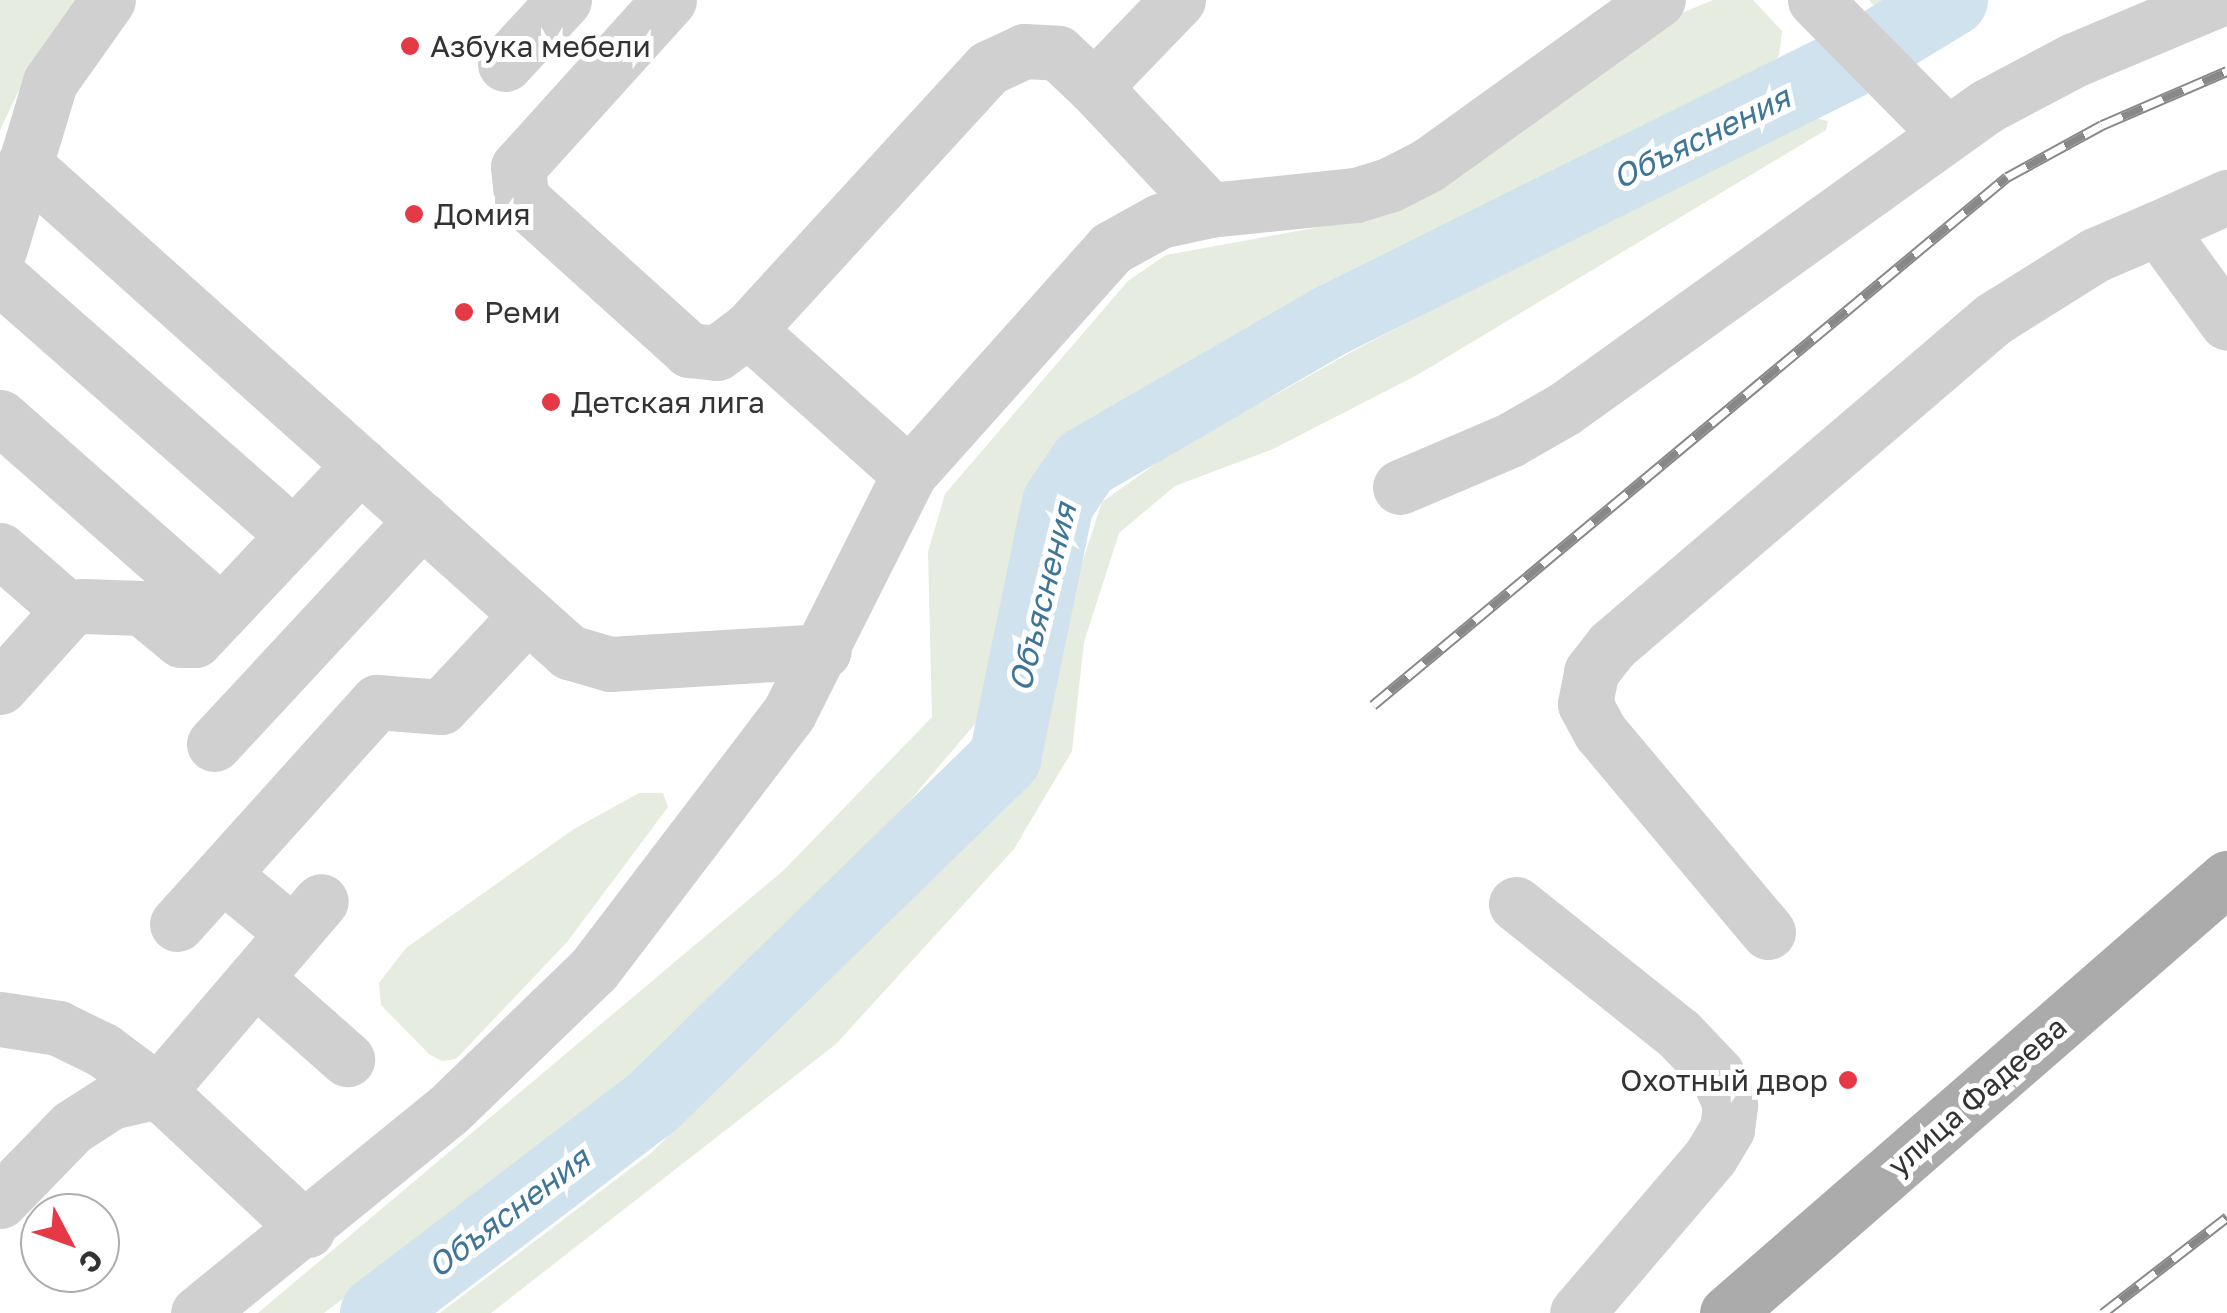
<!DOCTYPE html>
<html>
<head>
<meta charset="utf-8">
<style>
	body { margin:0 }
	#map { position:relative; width:2227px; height:1313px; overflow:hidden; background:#fff; font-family:"Golos Text",sans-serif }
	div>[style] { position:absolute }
	.green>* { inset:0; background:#e6ecdf }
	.river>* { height:72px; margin:-36px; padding:0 36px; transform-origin:36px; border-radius:36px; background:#cfe2ee }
	.minor>* { height:55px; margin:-27.5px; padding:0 27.5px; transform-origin:27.5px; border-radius:27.5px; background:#d0d0d0 }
	.major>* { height:55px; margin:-27.5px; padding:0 27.5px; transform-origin:27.5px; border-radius:27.5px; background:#ababab }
	.rail>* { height:11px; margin-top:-5.5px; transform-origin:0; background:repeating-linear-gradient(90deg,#fff 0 22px,#888 0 44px); box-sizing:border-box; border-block:2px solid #888 }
	.dots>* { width:28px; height:28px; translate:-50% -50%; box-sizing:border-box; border:5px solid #fff; border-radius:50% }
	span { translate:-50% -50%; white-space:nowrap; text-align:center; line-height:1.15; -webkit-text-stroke:10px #fff; paint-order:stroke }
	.poi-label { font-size:30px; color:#333 }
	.left { translate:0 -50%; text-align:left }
	.right { translate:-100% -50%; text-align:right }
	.street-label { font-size:30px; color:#333 }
	.water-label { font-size:32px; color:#3f7597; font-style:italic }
	.north { position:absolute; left:20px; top:1193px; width:100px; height:100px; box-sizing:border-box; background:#fff; border:2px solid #adadad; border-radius:50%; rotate:131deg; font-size:28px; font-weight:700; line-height:40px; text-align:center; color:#333 }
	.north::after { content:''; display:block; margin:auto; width:35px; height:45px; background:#e63946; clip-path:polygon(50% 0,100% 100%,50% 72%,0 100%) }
</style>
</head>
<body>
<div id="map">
	<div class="green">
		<i style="clip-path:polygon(0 0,81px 0,17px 94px,0 130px)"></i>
		<i style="clip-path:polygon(1713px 0,1753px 0,1782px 31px,1779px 56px,1748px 83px,1333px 282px,1071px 433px,1037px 477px,980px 718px,844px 878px,626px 1086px,324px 1313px,258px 1313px,784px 870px,932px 717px,928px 552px,945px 494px,1128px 281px,1166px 255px,1358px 220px,1439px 191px,1682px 13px)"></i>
		<i style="clip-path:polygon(1869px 0,1932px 0,1888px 22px)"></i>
		<i style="clip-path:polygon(1805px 116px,1828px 121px,1826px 130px,1419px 374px,1273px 449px,1175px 486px,1119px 533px,1084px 642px,1072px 751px,1014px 849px,836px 1044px,491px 1313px,440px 1313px,651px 1153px,1032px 769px,1059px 633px,1102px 502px,1168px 455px,1355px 350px)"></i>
		<i style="clip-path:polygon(639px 793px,663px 793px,668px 807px,567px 942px,456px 1059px,442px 1061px,429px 1054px,381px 1005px,379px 983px,406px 948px,574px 829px)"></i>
	</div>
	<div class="river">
		<i style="left:376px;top:1313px;width:350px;rotate:-37.3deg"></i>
		<i style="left:654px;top:1101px;width:491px;rotate:-44.3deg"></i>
		<i style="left:1005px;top:758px;width:260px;rotate:-78.3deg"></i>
		<i style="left:1058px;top:503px;width:48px;rotate:-56deg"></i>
		<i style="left:1085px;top:463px;width:285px;rotate:-30.1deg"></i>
		<i style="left:1332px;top:320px;width:575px;rotate:-26.43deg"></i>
		<i style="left:1847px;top:64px;width:123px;rotate:-31.4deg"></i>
	</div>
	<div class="minor">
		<i style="left:669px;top:0;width:225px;rotate:132.1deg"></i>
		<i style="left:518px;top:167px;width:31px;rotate:84deg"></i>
		<i style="left:521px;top:198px;width:227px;rotate:42.1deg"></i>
		<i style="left:689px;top:350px;width:28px;rotate:6deg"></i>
		<i style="left:717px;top:353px;width:39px;rotate:-37deg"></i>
		<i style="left:1178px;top:0;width:121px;rotate:134deg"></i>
		<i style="left:1094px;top:87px;width:169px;rotate:46.7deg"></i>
		<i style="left:1815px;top:0;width:188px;rotate:45.4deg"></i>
		<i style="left:505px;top:64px;width:87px;rotate:-47.3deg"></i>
		<i style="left:24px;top:164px;width:732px;rotate:41.84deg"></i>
		<i style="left:569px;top:652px;width:43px;rotate:16.3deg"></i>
		<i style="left:610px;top:664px;width:214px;rotate:-3.5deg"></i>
		<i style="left:2158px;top:228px;width:76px;rotate:-24.2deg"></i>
		<i style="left:0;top:248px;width:173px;rotate:-73.2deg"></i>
		<i style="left:50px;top:82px;width:100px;rotate:-54.7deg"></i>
		<i style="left:0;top:277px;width:391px;rotate:41.3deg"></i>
		<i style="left:0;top:417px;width:295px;rotate:41.4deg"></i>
		<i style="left:909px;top:474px;width:216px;rotate:-138.2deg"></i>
		<i style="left:748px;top:330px;width:355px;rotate:-47.5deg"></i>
		<i style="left:988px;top:68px;width:40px;rotate:-25deg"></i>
		<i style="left:1024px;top:51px;width:34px;rotate:3deg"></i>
		<i style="left:1058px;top:53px;width:50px;rotate:43.4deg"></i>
		<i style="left:1400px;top:487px;width:120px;rotate:-23.1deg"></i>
		<i style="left:1510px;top:440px;width:62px;rotate:-29.9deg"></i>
		<i style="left:1564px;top:409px;width:520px;rotate:-35.61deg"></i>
		<i style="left:1987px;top:106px;width:98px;rotate:-27.9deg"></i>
		<i style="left:2074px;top:60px;width:155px;rotate:-22.8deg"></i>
		<i style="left:0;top:550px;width:91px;rotate:41deg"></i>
		<i style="left:0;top:687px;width:103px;rotate:-48.1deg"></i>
		<i style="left:69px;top:610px;width:14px;rotate:-17deg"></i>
		<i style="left:82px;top:606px;width:60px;rotate:1.9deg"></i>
		<i style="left:142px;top:608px;width:50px;rotate:39.4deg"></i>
		<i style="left:181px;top:640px;width:14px"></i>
		<i style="left:195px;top:640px;width:241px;rotate:-46.7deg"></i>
		<i style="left:214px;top:744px;width:306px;rotate:-47.1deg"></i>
		<i style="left:222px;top:874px;width:92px;rotate:39.7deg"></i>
		<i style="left:1516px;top:904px;width:208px;rotate:38.6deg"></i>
		<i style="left:1679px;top:1034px;width:55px;rotate:46.5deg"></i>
		<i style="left:1717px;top:1074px;width:34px;rotate:67deg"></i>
		<i style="left:1730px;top:1105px;width:24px;rotate:97deg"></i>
		<i style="left:1727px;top:1129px;width:31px;rotate:121deg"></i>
		<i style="left:1711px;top:1156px;width:206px;rotate:130.5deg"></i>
		<i style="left:177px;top:924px;width:299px;rotate:-48deg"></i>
		<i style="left:377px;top:702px;width:64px;rotate:4.5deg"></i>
		<i style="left:441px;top:707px;width:126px;rotate:-46.9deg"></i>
		<i style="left:1768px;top:932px;width:261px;rotate:-130deg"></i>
		<i style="left:1600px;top:732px;width:32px;rotate:-118deg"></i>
		<i style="left:1585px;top:704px;width:33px;rotate:-79deg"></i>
		<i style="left:1591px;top:672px;width:33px;rotate:-52deg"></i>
		<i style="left:1611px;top:646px;width:503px;rotate:-40.56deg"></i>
		<i style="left:1993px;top:319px;width:120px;rotate:-32.1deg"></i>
		<i style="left:2095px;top:255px;width:69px;rotate:-23.2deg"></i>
		<i style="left:2158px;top:228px;width:117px;rotate:54deg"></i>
		<i style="left:255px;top:978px;width:123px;rotate:41.4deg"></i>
		<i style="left:0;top:1019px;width:59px;rotate:8.8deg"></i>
		<i style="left:58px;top:1028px;width:50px;rotate:26.1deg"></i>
		<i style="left:103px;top:1050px;width:69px;rotate:36.7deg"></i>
		<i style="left:158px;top:1091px;width:250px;rotate:-49.4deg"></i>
		<i style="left:0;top:1201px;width:103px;rotate:-45.8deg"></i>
		<i style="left:72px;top:1127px;width:46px;rotate:-32.7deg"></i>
		<i style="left:111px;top:1102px;width:48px;rotate:-13.2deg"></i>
		<i style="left:158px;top:1091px;width:204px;rotate:43deg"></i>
		<i style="left:198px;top:1313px;width:322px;rotate:-39.1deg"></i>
		<i style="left:448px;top:1110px;width:203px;rotate:-44deg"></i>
		<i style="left:594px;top:969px;width:322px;rotate:-52.7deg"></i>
		<i style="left:789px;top:713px;width:267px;rotate:-63.3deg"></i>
		<i style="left:909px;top:474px;width:303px;rotate:-48.2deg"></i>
		<i style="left:1111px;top:248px;width:56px;rotate:-28.9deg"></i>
		<i style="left:1160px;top:221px;width:51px;rotate:-12.4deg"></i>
		<i style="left:1210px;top:210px;width:147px;rotate:-5.9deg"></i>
		<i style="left:1356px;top:195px;width:34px;rotate:-17deg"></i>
		<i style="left:1389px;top:185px;width:44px;rotate:-27.1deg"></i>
		<i style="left:1428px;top:165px;width:283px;rotate:-35.7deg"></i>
	</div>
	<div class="major">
		<i style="left:1727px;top:1313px;width:663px;rotate:-41.02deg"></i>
	</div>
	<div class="rail">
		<i style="left:1373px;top:705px;width:825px;rotate:-39.79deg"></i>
		<i style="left:2007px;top:177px;width:108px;rotate:-28.7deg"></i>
		<i style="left:2102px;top:125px;width:136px;rotate:-23.4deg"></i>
		<i style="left:2103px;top:1313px;width:157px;rotate:-37.7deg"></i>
	</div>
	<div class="dots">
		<i style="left:410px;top:46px;background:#e63946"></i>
		<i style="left:414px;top:214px;background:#e63946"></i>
		<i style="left:464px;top:312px;background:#e63946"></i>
		<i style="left:551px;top:402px;background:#e63946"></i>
		<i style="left:1848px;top:1080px;background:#e63946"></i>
	</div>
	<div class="poi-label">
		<span class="left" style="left:430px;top:46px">Азбука мебели</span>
		<span class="left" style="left:434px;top:214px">Домия</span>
		<span class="left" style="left:484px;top:312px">Реми</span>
		<span class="left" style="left:571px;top:402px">Детская лига</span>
		<span class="right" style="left:1828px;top:1080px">Охотный двор</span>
	</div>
	<div class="street-label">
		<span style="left:1977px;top:1096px;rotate:-41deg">улица Фадеева</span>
	</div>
	<div class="water-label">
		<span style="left:1701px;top:137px;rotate:-26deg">Объяснения</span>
		<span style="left:1042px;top:597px;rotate:-76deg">Объяснения</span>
		<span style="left:508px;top:1212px;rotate:-37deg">Объяснения</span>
	</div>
	<div class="north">С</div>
</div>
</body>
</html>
